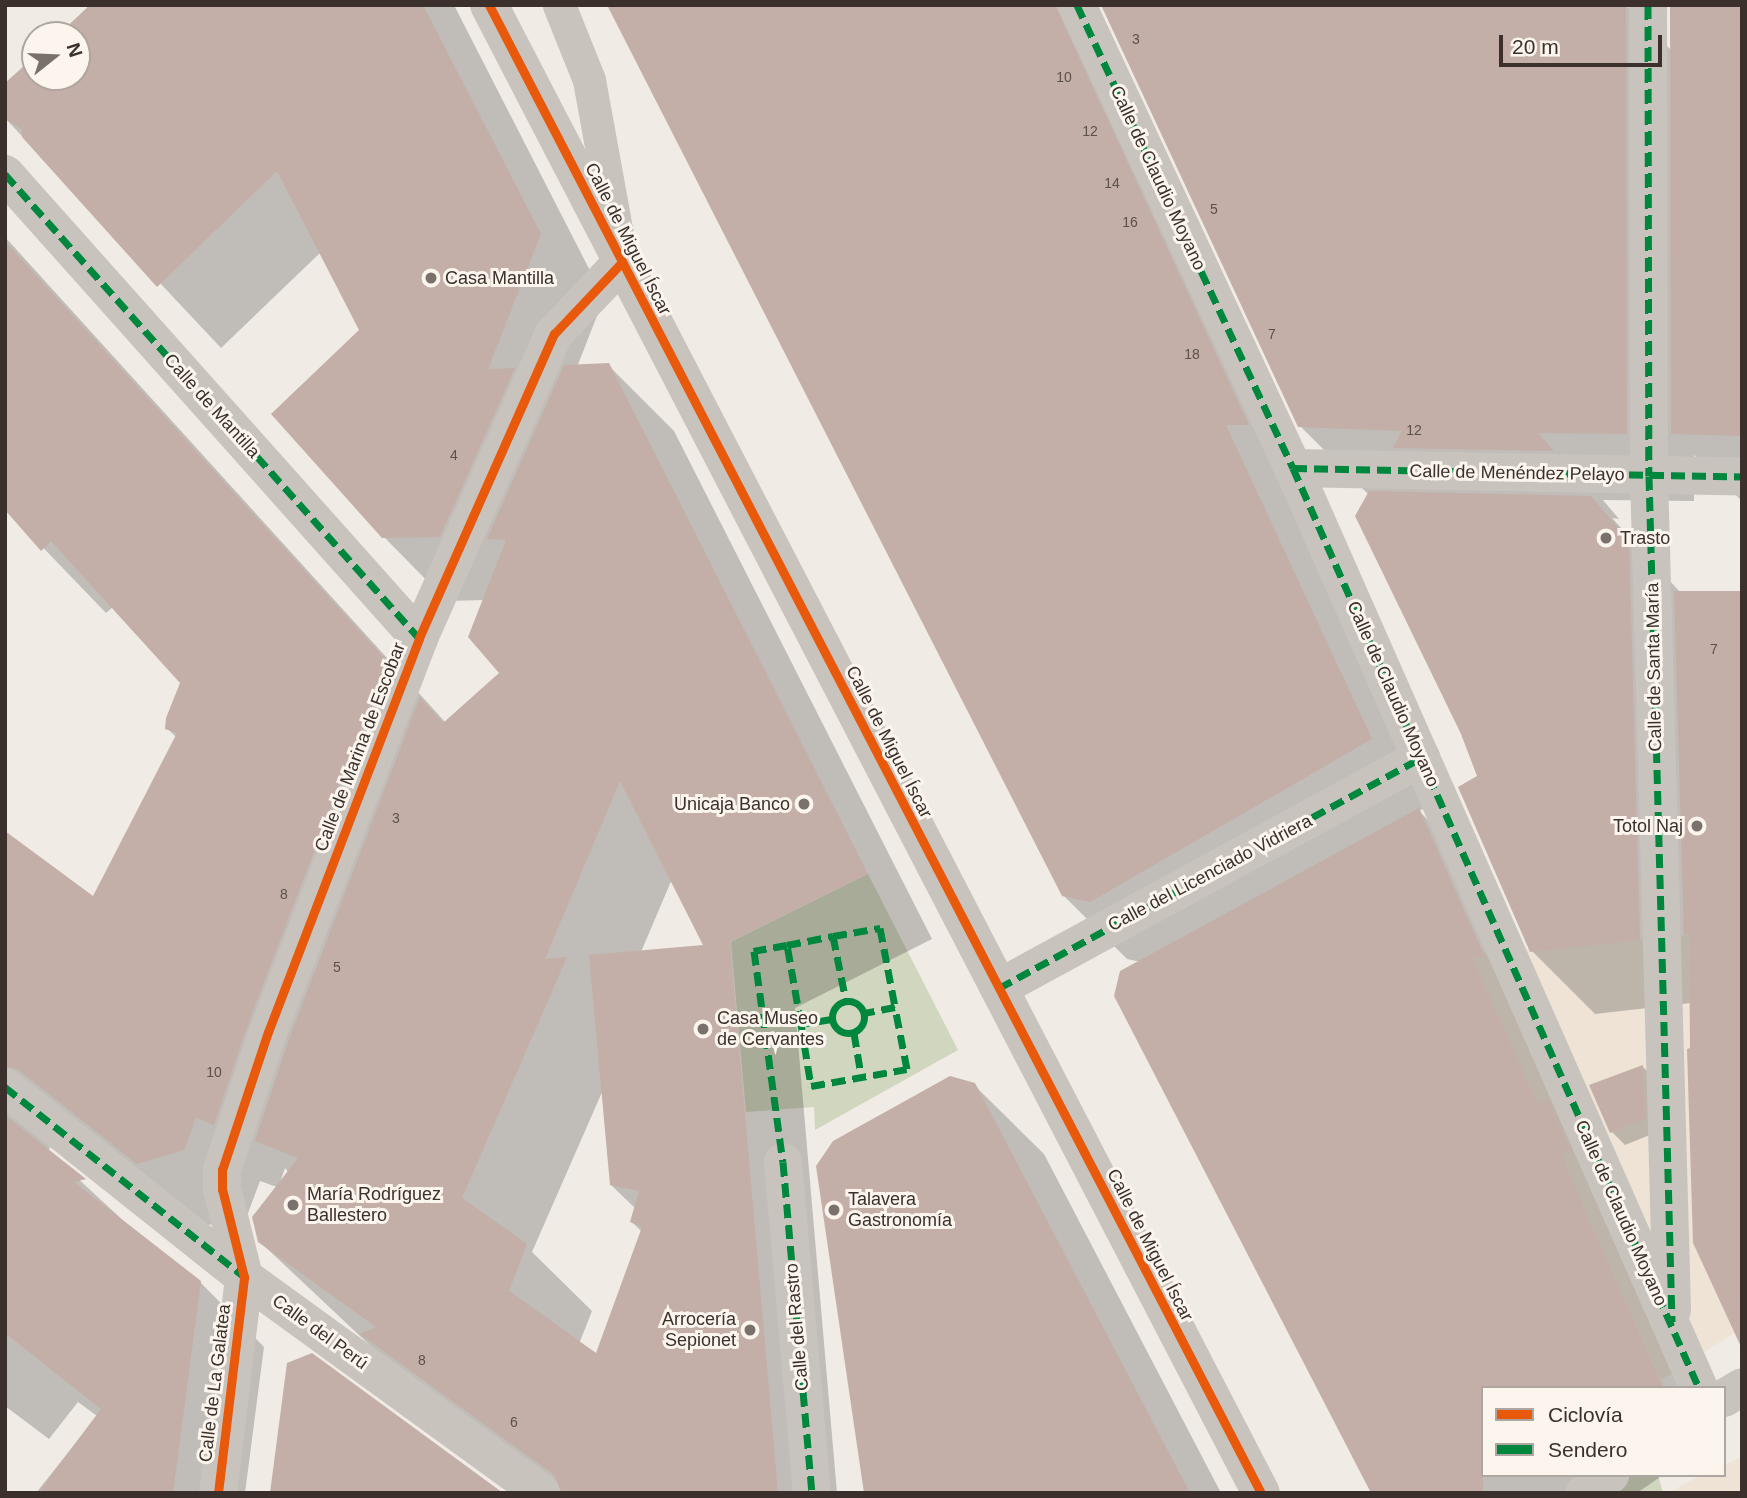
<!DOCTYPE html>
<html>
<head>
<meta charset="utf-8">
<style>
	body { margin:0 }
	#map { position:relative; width:1747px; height:1498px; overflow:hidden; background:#f0ebe5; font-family:Arial,sans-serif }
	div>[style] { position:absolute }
	.green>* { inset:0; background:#d1d6bf }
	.plaza>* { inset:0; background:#eee3d5 }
	.shadow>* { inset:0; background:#0003 }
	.building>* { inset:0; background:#c3afa7 }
	.service>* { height:33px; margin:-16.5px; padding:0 16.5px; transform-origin:16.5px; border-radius:16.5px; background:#c9c3be }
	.pedestrian>* { height:38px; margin:-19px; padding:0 19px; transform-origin:19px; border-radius:19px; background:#c9c3be }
	.minor>* { height:38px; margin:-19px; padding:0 19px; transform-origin:19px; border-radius:19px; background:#c9c3be }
	.tertiary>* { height:38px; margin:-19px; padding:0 19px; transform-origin:19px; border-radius:19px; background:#c9c3be }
	.quiet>* { height:7px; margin-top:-3.5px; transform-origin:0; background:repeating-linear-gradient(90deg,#00873e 0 14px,transparent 0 21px) }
	.quiet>.ring { margin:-3.5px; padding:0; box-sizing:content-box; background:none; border:7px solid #00873e; border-radius:50% }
	.cycleway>* { height:9px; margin:-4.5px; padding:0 4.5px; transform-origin:4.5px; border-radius:4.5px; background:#e8590c }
	.dots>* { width:19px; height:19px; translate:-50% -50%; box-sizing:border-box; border:4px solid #fbf5ee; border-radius:50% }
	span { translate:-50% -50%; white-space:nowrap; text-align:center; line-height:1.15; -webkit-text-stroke:6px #fbf5ee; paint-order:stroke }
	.number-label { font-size:14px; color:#5d504a }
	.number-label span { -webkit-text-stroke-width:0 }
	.street-label { font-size:18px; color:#3b302b }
	.poi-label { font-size:18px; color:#3b302b }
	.left { translate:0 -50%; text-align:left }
	.right { translate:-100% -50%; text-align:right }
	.frame { position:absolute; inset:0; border:7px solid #3b302b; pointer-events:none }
	.legend { position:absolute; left:1481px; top:1386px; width:245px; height:91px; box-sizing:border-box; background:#fbf5ee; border:2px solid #aea6a0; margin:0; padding:9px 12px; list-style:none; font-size:21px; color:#3b302b }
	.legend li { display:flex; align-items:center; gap:14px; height:35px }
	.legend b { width:35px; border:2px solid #aea6a0 }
	.north { position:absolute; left:21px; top:21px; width:70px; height:70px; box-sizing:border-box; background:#fbf5ee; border:2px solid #aea6a0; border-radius:50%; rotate:72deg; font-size:19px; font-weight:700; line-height:28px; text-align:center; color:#3b302b }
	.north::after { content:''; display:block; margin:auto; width:24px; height:32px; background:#7a716c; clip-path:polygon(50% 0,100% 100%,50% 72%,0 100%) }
	.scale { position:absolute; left:1499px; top:35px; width:163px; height:32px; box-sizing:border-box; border:4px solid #3b302b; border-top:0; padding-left:9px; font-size:21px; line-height:24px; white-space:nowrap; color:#3b302b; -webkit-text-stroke:5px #fbf5ee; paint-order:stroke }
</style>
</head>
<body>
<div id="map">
	<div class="green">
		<i style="clip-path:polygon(868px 874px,958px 1050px,815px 1130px,814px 1107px,746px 1112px,731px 942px)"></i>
		<i style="clip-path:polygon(1633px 1475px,1658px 1475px,1663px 1493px,1607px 1493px)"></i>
	</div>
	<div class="plaza">
		<i style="clip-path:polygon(1689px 935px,1693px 1243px,1734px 1333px,1661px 1380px,1470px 954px)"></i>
		<i style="clip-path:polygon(1742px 1457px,1742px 1493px,1668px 1493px,1702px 1475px,1724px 1475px,1724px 1465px)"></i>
	</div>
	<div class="shadow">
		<i style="clip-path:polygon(evenodd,90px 5px,454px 5px,604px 298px,577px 367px,608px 365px,674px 431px,932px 939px,795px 1008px,837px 1493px,556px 1493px,427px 1399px,259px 1241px,277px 1187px,260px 1181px,248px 1213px,202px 1227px,61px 1130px,48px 1151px,140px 1236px,200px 1282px,264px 1347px,245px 1493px,36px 1493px,97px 1416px,78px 1402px,49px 1439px,5px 1406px,5px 833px,94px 899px,177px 738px,167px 728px,182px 683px,113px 607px,106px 613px,5px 508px,5px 237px,446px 723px,502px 673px,484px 600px,447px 601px,384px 537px,361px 330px,321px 252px,221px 348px,5px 118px,35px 57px,35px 77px,77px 77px,77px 35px,59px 35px,90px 5px,672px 879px,706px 946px,641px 952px,672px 879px,90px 5px,603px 1090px,611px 1185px,636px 1209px,632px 1222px,642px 1232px,597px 1356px,579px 1344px,592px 1311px,532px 1252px,603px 1090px,90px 5px,285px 1168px,289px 1173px,279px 1185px,285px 1168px)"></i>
		<i style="clip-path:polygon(608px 5px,1064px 5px,1434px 803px,1419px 811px,1477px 869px,1695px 1388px,1483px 1388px,1483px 1475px,1663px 1475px,1637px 1493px,1373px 1493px,1141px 962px,1127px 959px,1063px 895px)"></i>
		<i style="clip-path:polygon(1626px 5px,1677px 56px,1742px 5px,1742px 501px,1694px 455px,1694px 501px,1603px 500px,1619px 519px,1612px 518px,1681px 593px,1691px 1003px,1595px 1014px,1532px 951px,1480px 777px,1369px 495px,1300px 426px)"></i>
		<i style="clip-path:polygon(1643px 1067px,1656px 1080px,1657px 1132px,1625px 1145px,1612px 1132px)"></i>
		<i style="clip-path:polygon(974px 1085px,1044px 1154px,1221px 1493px,866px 1493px)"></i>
	</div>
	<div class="building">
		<i style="clip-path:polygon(90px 5px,423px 5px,541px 234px,488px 369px,515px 368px,440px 537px,382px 538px,271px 414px,359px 330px,277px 171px,157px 287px,22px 137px,22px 129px,5px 119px,5px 83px,35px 56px,35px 77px,77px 77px,77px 35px,58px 35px)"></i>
		<i style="clip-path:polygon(607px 5px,1055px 5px,1249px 425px,1226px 425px,1372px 739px,1090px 902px,1062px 896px)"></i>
		<i style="clip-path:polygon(1101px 5px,1626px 5px,1627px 434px,1538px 433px,1554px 451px,1393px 448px,1402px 431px,1298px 427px)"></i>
		<i style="clip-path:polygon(1670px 5px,1742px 5px,1742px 436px,1671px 434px)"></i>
		<i style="clip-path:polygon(5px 241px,387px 661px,248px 1024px,214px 1125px,196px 1118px,184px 1150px,137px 1164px,19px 1070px,5px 1066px,5px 831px,93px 896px,177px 733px,165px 729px,166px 718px,180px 683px,51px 541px,41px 551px,5px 510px)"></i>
		<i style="clip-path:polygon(evenodd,609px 363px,868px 874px,730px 942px,778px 1493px,562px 1493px,554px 1475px,360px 1334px,376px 1327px,258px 1242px,252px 1217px,298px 1158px,255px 1141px,289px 1039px,420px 697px,443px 723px,499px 673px,468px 637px,506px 540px,487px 539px,564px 365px,609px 363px,620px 781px,703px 945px,589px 955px,610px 1185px,639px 1191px,630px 1222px,642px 1227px,596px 1353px,509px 1291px,527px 1244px,462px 1198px,567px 957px,545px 959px,620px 781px)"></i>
		<i style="clip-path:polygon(1369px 491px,1591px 496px,1629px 540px,1640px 940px,1530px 952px,1458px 787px,1477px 776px,1461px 734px,1355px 516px)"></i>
		<i style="clip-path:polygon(1674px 591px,1742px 591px,1742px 1349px,1693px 1243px,1687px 1049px,1690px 1048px,1689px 934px,1684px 935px)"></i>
		<i style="clip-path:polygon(1419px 808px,1485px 957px,1472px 958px,1538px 1104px,1548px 1100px,1570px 1149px,1561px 1152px,1578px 1194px,1664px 1388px,1483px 1388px,1483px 1493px,1371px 1493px,1114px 996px,1120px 971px)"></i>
		<i style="clip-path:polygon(1643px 1065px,1645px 1119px,1610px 1133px,1589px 1085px)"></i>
		<i style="clip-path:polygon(950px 1076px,975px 1083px,1190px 1493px,864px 1493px,816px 1166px,833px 1141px)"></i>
		<i style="clip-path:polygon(5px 1115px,86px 1179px,74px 1182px,201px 1281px,173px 1493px,38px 1493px,101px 1409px,5px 1333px)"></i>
		<i style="clip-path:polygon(312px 1353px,503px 1493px,270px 1493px,287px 1363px)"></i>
	</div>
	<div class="service">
		<i style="left:559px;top:5px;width:81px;rotate:68.2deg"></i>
		<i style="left:589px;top:80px;width:162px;rotate:79.7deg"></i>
	</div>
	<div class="pedestrian">
		<i style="left:1077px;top:5px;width:511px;rotate:64.99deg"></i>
		<i style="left:1293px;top:468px;width:1006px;rotate:66.19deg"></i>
		<i style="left:1648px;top:5px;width:471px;rotate:89.9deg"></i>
		<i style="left:1649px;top:476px;width:834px;rotate:88.42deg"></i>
		<i style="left:1293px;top:468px;width:449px;rotate:1.1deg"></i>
		<i style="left:999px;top:988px;width:481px;rotate:-28.6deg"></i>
		<i style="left:783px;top:1162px;width:332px;rotate:85deg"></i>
	</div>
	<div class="minor">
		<i style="left:5px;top:174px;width:622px;rotate:48.26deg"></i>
		<i style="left:5px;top:1087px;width:305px;rotate:38.5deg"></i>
		<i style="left:244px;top:1277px;width:367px;rotate:36deg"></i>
		<i style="left:1724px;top:1398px;width:21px;rotate:-31deg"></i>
		<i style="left:218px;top:1493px;width:218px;rotate:-83.1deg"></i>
		<i style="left:244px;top:1277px;width:91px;rotate:-104deg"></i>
		<i style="left:222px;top:1189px;width:19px;rotate:-90deg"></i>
		<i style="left:222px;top:1170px;width:145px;rotate:-71.6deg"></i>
		<i style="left:268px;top:1032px;width:422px;rotate:-69deg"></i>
		<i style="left:419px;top:638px;width:333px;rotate:-66.1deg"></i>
		<i style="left:554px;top:334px;width:99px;rotate:-46.6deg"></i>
		<i style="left:1584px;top:1493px;width:32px;rotate:-35deg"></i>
	</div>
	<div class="tertiary">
		<i style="left:489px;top:5px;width:1676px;rotate:62.58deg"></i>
	</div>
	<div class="quiet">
		<i style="left:1077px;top:5px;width:511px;rotate:64.99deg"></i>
		<i style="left:1293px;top:468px;width:1006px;rotate:66.19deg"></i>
		<i style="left:1648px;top:5px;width:471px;rotate:89.9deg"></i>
		<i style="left:1649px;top:476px;width:846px;rotate:88.44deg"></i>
		<i style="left:5px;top:174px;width:622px;rotate:48.26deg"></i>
		<i style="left:1293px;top:468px;width:449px;rotate:1.1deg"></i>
		<i style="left:833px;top:936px;width:66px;rotate:78.7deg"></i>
		<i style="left:787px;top:945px;width:34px;rotate:170deg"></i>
		<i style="left:754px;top:951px;width:213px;rotate:82.2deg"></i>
		<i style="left:783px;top:1162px;width:332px;rotate:85deg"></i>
		<i style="left:999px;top:988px;width:481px;rotate:-28.6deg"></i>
		<i class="ring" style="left:832px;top:1001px;width:25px;height:25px"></i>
		<i style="left:832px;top:1019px;width:31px;rotate:171deg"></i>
		<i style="left:801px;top:1024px;width:63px;rotate:80.8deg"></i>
		<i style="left:811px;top:1086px;width:97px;rotate:-10deg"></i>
		<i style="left:907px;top:1069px;width:63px;rotate:-101deg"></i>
		<i style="left:895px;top:1007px;width:32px;rotate:169deg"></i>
		<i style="left:801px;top:1024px;width:80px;rotate:-100deg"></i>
		<i style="left:787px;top:945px;width:47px;rotate:-11.1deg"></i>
		<i style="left:833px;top:936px;width:48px;rotate:-9.7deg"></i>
		<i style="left:880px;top:928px;width:80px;rotate:79.2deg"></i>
		<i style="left:854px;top:1033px;width:43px;rotate:80.5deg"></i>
		<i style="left:5px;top:1087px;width:303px;rotate:38.4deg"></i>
	</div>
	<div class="cycleway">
		<i style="left:489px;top:5px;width:1676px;rotate:62.58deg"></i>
		<i style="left:218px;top:1493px;width:218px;rotate:-83.1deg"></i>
		<i style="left:244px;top:1277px;width:91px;rotate:-104deg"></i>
		<i style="left:222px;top:1189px;width:19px;rotate:-90deg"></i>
		<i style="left:222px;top:1170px;width:145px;rotate:-71.6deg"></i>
		<i style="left:268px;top:1032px;width:422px;rotate:-69deg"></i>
		<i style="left:419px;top:638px;width:333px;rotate:-66.1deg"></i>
		<i style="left:554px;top:334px;width:99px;rotate:-46.6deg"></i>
	</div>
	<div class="dots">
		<i style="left:431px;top:278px;background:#7a716c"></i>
		<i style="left:1606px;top:538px;background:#7a716c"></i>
		<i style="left:804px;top:804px;background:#7a716c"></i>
		<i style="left:1697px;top:826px;background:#7a716c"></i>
		<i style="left:703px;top:1029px;background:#7a716c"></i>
		<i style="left:293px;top:1205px;background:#7a716c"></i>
		<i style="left:834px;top:1210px;background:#7a716c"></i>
		<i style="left:750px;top:1330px;background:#7a716c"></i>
	</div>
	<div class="number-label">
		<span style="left:1136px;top:39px">3</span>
		<span style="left:1064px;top:77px">10</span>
		<span style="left:1090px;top:131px">12</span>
		<span style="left:1112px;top:183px">14</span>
		<span style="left:1214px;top:209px">5</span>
		<span style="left:1130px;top:222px">16</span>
		<span style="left:1272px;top:334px">7</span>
		<span style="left:1192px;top:354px">18</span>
		<span style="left:1414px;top:430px">12</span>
		<span style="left:454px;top:455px">4</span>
		<span style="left:1714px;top:649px">7</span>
		<span style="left:396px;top:818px">3</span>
		<span style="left:284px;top:894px">8</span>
		<span style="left:337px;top:967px">5</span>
		<span style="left:214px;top:1072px">10</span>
		<span style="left:422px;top:1360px">8</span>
		<span style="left:514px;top:1422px">6</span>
	</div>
	<div class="street-label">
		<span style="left:1158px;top:178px;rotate:65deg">Calle de Claudio Moyano</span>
		<span style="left:628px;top:239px;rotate:63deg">Calle de Miguel Íscar</span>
		<span style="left:212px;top:406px;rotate:48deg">Calle de Mantilla</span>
		<span style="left:1517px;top:473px;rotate:1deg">Calle de Menéndez Pelayo</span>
		<span style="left:1654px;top:667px;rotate:-91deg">Calle de Santa María</span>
		<span style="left:1393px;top:694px;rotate:66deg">Calle de Claudio Moyano</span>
		<span style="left:889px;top:742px;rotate:63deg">Calle de Miguel Íscar</span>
		<span style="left:360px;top:747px;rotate:-69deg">Calle de Marina de Escobar</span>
		<span style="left:1210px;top:873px;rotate:-28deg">Calle del Licenciado Vidriera</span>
		<span style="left:1621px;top:1213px;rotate:66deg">Calle de Claudio Moyano</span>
		<span style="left:1150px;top:1245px;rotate:63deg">Calle de Miguel Íscar</span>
		<span style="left:797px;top:1327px;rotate:-95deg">Calle del Rastro</span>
		<span style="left:320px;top:1332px;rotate:36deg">Calle del Perú</span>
		<span style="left:215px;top:1383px;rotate:-83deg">Calle de La Galatea</span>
	</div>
	<div class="poi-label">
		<span class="left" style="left:445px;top:278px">Casa Mantilla</span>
		<span class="left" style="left:1620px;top:538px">Trasto</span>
		<span class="right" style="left:790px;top:804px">Unicaja Banco</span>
		<span class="right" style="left:1683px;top:826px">Totol Naj</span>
		<span class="left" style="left:717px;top:1029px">Casa Museo<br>de Cervantes</span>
		<span class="left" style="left:307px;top:1205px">María Rodríguez<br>Ballestero</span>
		<span class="left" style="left:848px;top:1210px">Talavera<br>Gastronomía</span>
		<span class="right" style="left:736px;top:1330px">Arrocería<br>Sepionet</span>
	</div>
	<div class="frame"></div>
	<ul class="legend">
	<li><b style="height:9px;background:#e8590c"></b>Ciclovía</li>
	<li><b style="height:9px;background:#00873e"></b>Sendero</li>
	</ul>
	<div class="north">N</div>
	<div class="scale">20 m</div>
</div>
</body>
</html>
